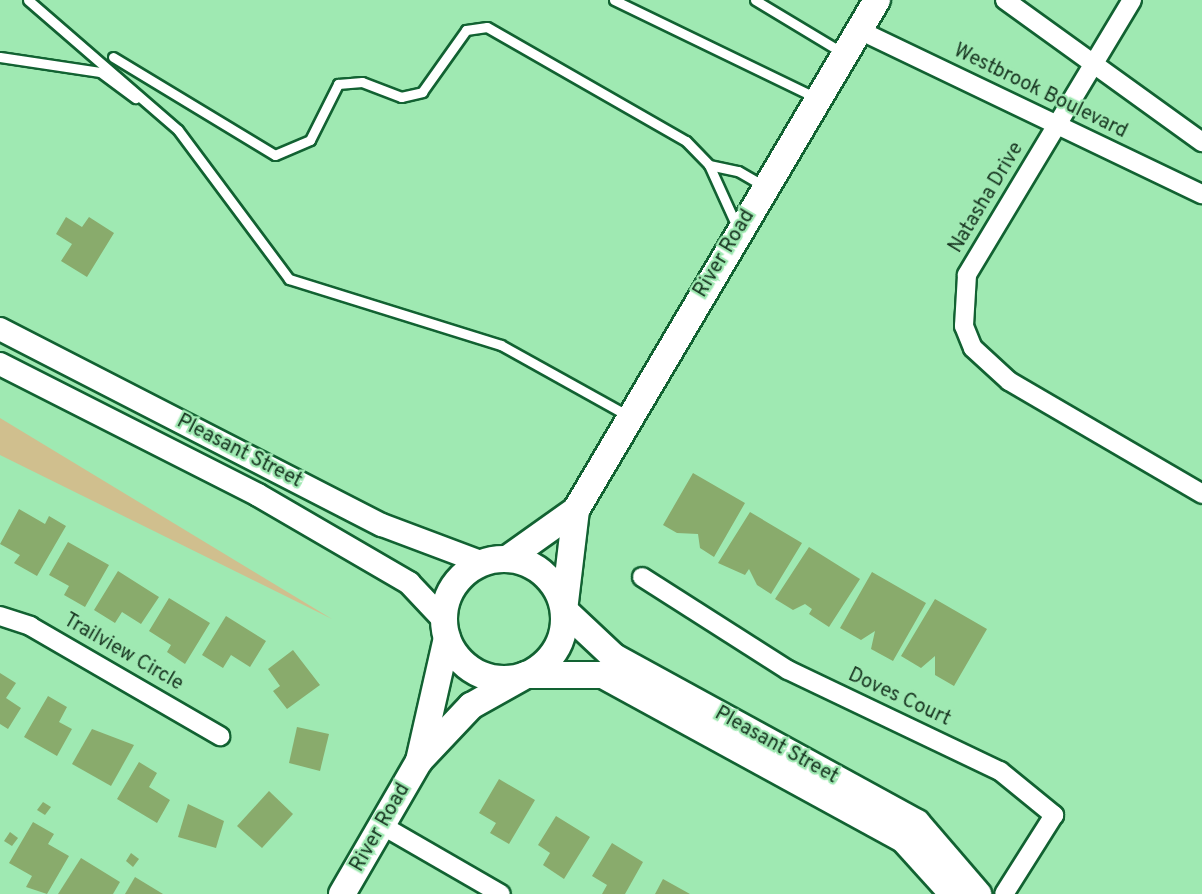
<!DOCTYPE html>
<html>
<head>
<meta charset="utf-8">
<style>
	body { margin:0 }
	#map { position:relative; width:1202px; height:894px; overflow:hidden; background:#9fe9b2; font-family:Overpass,sans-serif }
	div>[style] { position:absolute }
	.green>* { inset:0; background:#d0bf8e }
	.building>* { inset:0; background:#89ab6c }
	.roads { filter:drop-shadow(2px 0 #126232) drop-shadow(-2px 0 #126232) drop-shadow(0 2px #126232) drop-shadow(0 -2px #126232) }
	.service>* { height:9px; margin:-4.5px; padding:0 4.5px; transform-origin:4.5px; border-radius:4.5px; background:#fff }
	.minor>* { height:18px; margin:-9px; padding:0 9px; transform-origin:9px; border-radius:9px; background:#fff }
	.tertiary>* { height:22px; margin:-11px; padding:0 11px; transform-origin:11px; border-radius:11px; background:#fff }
	.secondary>* { height:26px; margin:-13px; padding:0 13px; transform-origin:13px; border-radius:13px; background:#fff }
	.secondary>.ring { margin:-13px; padding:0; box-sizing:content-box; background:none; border:26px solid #fff; border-radius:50% }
	span { translate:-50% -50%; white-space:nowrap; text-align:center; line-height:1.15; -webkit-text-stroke:4.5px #9fe9b2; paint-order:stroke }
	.street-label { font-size:20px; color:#173520 }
</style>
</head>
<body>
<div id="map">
	<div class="green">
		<i style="clip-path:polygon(0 418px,332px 619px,0 455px)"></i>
	</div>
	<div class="building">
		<i style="clip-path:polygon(66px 217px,82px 227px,89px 217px,114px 233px,87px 277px,61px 261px,72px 244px,56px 234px)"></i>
		<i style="clip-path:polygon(693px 473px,745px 503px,714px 557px,700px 548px,698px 534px,677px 533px,663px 525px)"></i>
		<i style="clip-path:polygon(19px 509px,45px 524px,49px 516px,66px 526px,37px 576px,14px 563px,20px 555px,0 544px)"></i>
		<i style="clip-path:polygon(750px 512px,802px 543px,771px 594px,757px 585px,749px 569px,745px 575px,718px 563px)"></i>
		<i style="clip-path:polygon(68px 542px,109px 565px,85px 607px,64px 595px,69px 586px,49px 575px)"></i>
		<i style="clip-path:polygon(809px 547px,860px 579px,829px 627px,809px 614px,812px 609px,805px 604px,793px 610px,775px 599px)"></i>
		<i style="clip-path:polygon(118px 571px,159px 597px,141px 624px,122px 612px,115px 623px,94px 610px)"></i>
		<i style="clip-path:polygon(872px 572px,926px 603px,893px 661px,871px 649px,875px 631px,861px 640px,840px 628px)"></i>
		<i style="clip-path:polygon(169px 598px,210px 623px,185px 664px,167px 652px,171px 645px,149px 631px)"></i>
		<i style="clip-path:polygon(935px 599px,987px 629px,954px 686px,935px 675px,935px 656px,921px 668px,901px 656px)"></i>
		<i style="clip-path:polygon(226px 616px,266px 641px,250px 667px,231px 655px,223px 668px,202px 655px)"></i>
		<i style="clip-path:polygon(293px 650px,320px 685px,287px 709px,273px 691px,280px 686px,268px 669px)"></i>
		<i style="clip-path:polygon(0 673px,16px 683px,6px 698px,21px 708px,8px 729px,0 724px)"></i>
		<i style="clip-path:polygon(48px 696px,67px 707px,59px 722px,72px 729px,57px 756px,24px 737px)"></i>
		<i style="clip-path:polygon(297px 727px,329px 734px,320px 771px,289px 763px)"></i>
		<i style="clip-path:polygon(92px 729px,134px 745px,111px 786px,72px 764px)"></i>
		<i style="clip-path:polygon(139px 762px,157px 773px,149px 787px,170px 800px,157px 823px,117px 799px)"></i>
		<i style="clip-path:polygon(499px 779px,535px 800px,509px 844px,490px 833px,496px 823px,479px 813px)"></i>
		<i style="clip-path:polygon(269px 791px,293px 814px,262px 848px,237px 826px)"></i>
		<i style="clip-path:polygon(43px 802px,51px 807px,45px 815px,37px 810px)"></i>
		<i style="clip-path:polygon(188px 804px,224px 821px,216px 848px,178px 837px)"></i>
		<i style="clip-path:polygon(556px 816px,590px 837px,564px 879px,543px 865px,550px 853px,538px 845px)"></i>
		<i style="clip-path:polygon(33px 822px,54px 834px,48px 844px,69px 856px,47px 894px,26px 887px,32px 876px,9px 863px)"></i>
		<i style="clip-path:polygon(10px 832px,18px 838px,12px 846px,4px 841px)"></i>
		<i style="clip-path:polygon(612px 843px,643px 862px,625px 894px,602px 894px,607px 885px,592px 876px)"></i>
		<i style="clip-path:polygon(131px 853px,139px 859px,133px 867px,126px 861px)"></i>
		<i style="clip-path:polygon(81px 858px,120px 882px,113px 894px,58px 894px)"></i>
		<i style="clip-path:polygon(135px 877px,163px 894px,125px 894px)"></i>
		<i style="clip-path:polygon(663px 879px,690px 894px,655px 894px)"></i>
	</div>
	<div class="roads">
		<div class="service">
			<i style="left:28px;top:0;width:198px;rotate:40.9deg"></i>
			<i style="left:178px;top:130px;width:186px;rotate:53.3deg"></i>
			<i style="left:289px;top:279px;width:222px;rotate:17.3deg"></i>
			<i style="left:501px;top:345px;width:144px;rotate:29.1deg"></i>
			<i style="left:614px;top:0;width:225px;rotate:25.8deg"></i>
			<i style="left:755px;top:0;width:103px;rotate:31.1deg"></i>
			<i style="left:0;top:57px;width:101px;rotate:8.5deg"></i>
			<i style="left:100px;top:72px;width:44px;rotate:36.6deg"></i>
			<i style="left:113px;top:57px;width:189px;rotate:31.2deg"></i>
			<i style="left:275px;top:155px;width:38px;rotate:-23deg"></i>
			<i style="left:310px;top:140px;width:63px;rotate:-63.4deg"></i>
			<i style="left:338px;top:84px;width:24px;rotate:-5deg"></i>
			<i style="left:362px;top:82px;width:42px;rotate:21deg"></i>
			<i style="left:401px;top:97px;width:22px;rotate:-13deg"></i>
			<i style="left:422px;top:92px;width:76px;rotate:-54.6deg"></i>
			<i style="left:466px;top:30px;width:21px;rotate:-8deg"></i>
			<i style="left:487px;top:27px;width:229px;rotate:29.8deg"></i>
			<i style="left:686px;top:141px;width:33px;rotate:46deg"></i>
			<i style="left:709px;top:165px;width:70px;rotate:65.6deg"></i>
			<i style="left:709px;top:165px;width:30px;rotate:12deg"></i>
			<i style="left:738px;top:171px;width:30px;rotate:30deg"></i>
		</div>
		<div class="minor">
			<i style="left:1005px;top:0;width:243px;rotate:35.8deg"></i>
			<i style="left:1132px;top:0;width:321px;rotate:121deg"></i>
			<i style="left:967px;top:275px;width:51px;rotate:93.4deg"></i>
			<i style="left:964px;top:326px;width:24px;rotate:68deg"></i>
			<i style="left:973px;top:348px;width:49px;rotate:42.5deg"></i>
			<i style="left:1009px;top:381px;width:224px;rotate:30.3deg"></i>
			<i style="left:859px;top:30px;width:380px;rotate:25.6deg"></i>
			<i style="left:642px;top:577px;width:173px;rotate:32.5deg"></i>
			<i style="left:788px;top:670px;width:235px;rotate:25.5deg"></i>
			<i style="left:1000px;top:771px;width:70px;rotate:39.2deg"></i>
			<i style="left:1054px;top:815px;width:93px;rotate:122.3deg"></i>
			<i style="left:0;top:616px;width:32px;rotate:18deg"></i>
			<i style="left:30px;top:626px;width:220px;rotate:30.1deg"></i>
			<i style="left:383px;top:826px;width:136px;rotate:30deg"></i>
		</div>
		<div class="tertiary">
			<i style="left:0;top:329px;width:429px;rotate:27.2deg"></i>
			<i style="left:382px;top:525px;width:108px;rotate:20.6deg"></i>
			<i style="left:0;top:364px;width:289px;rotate:26.9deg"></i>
			<i style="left:258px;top:495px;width:175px;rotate:30.2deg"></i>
			<i style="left:409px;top:583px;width:50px;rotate:46.6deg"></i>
		</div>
		<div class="secondary">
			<i style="left:576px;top:510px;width:101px;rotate:96.8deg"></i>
			<i style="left:564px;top:610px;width:69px;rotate:43.2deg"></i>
			<i style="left:614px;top:657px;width:345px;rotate:28.7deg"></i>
			<i style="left:917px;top:823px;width:94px;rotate:49.3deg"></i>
			<i style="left:507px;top:559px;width:85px;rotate:-35.4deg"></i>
			<i style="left:576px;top:510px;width:592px;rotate:-59.45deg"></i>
			<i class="ring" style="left:444px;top:559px;width:94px;height:94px"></i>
			<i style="left:419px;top:761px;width:126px;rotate:-77.2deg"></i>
			<i style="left:342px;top:894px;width:154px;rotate:-59.9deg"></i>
			<i style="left:419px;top:761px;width:76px;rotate:-46.6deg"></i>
			<i style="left:471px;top:706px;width:63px;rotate:-29.4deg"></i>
			<i style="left:526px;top:675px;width:77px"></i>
			<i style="left:603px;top:675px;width:343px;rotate:28.7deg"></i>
			<i style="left:904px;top:840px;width:73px;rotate:47.8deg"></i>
		</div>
	</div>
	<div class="street-label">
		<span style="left:1040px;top:92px;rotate:26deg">Westbrook Boulevard</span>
		<span style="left:987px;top:198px;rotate:-59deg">Natasha Drive</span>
		<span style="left:725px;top:254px;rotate:-59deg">River Road</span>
		<span style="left:239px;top:452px;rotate:27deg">Pleasant Street</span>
		<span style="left:123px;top:653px;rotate:30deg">Trailview Circle</span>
		<span style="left:899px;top:698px;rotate:25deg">Doves Court</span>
		<span style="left:776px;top:746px;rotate:29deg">Pleasant Street</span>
		<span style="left:381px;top:828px;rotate:-60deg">River Road</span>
	</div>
</div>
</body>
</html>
